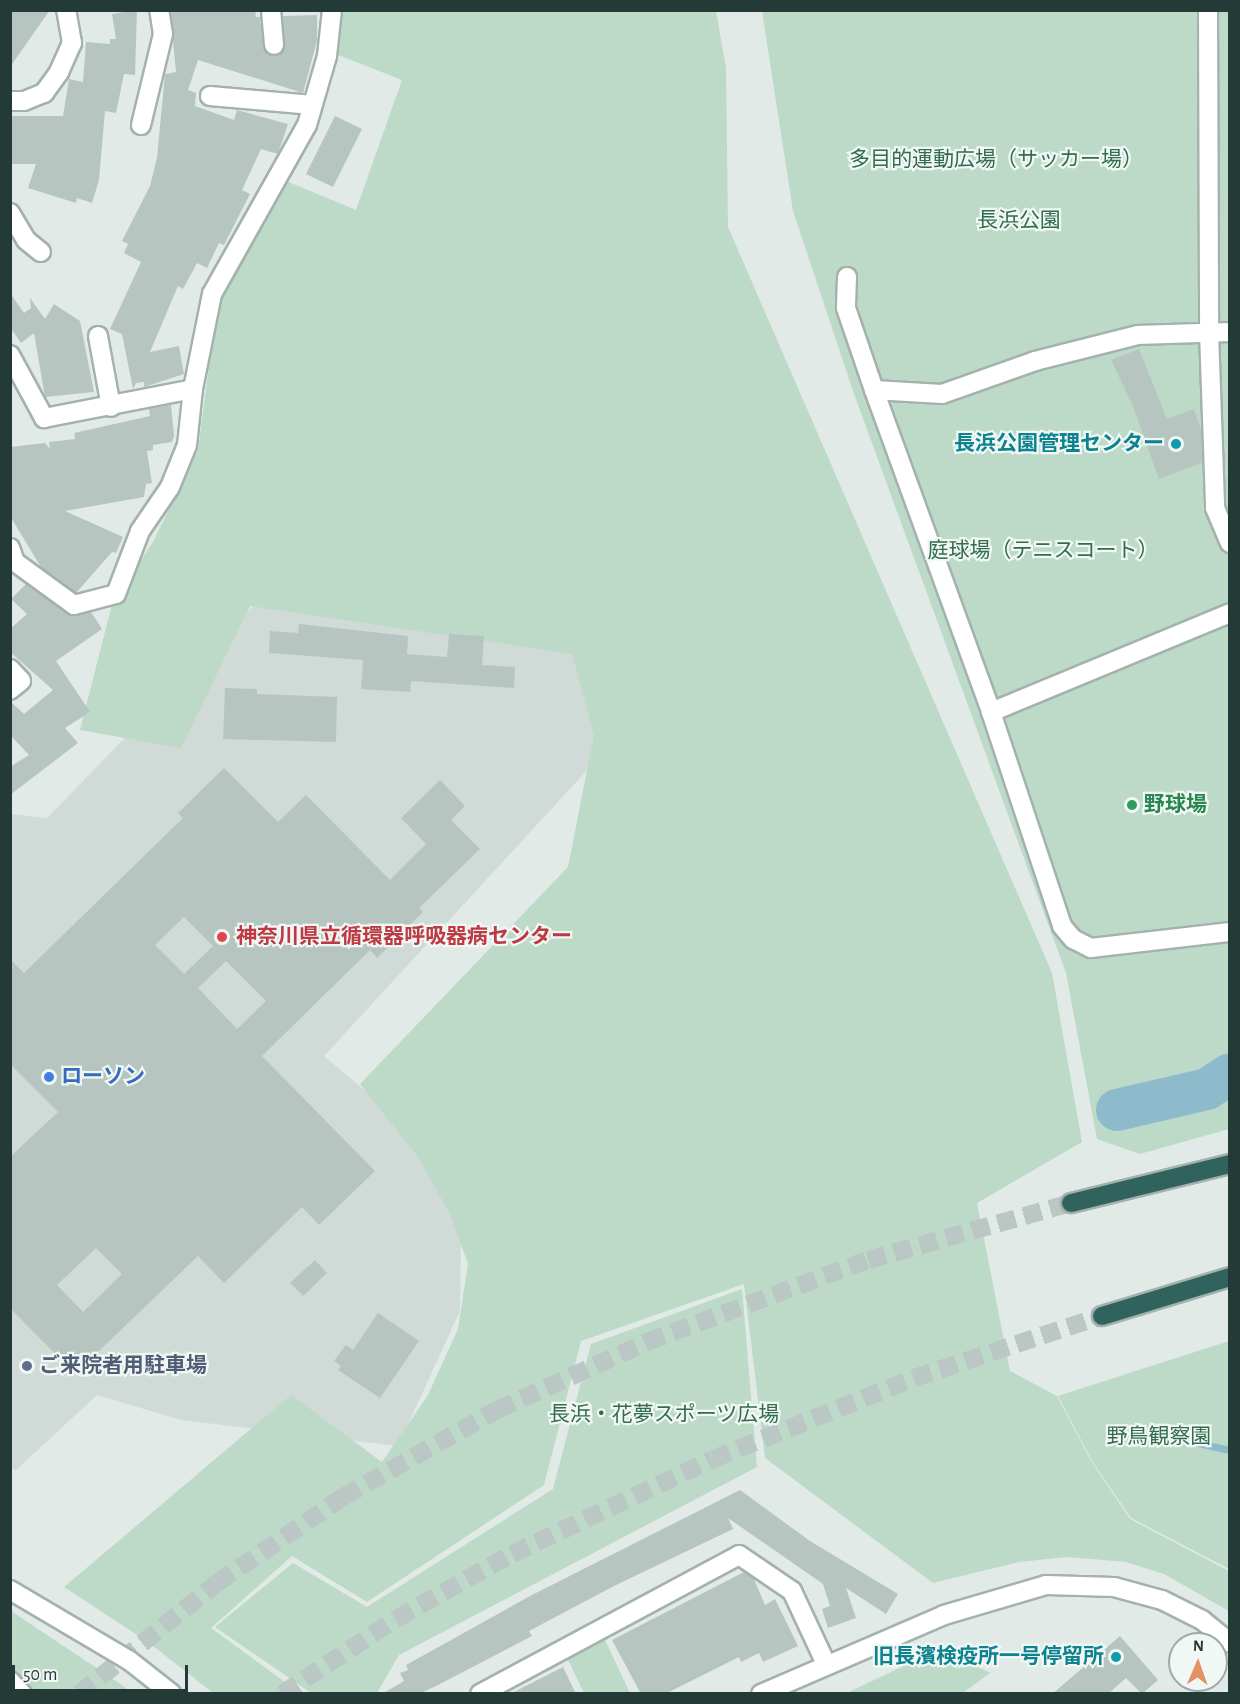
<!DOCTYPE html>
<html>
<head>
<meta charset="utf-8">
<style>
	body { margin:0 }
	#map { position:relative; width:1240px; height:1704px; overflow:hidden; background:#e1eae7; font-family:"Alegreya Sans","Noto Sans JP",sans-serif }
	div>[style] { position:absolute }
	.built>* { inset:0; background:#d0dad6 }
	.green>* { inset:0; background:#bcdac7 }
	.water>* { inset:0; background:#8ebbcb }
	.stream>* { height:7px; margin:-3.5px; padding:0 3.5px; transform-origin:3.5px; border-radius:3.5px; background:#8ebbcb }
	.river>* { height:42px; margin:-21px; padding:0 21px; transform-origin:21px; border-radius:21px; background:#8ebbcb }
	.building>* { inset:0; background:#b7c5c1 }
	.highway-tunnel>* { height:18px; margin-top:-9px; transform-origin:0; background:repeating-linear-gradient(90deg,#bbc7c4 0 18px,transparent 0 27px) }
	.roads { filter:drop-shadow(2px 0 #a4b2ae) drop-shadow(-2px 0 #a4b2ae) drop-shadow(0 2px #a4b2ae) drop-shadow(0 -2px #a4b2ae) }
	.street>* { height:18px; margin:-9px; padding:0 9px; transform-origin:9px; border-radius:9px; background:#fff }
	.secondary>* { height:18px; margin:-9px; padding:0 9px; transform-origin:9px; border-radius:9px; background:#fff }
	.highway>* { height:18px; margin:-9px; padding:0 9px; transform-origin:9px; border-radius:9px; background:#31635e }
	.dots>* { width:16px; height:16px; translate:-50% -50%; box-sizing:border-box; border:3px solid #f1f7f5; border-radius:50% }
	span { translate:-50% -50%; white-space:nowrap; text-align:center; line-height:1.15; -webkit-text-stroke:4.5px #f1f7f5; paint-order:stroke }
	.park-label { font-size:21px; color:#316d4e }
	.culture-label { font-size:21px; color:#0d838f; font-weight:700 }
	.right { translate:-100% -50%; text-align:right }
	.leisure-label { font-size:21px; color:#27864d; font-weight:700 }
	.left { translate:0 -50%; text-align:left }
	.health-label { font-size:21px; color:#be3a42; font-weight:700 }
	.shop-label { font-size:21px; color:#366cbe; font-weight:700 }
	.service-label { font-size:21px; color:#4e5e75; font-weight:700 }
	.frame { position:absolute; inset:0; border:12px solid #233a36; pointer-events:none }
	.north { position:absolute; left:1168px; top:1632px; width:60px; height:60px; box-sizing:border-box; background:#f1f7f5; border:2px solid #9faba9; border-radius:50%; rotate:2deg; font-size:16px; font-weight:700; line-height:24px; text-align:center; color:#233a36 }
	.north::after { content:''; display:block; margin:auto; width:21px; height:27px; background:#e69164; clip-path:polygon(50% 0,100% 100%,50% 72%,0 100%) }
	.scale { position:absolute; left:12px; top:1665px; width:176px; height:27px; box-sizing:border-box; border:3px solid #233a36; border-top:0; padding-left:8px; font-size:18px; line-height:21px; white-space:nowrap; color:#233a36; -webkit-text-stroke:4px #f1f7f5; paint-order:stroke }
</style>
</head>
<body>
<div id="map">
	<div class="built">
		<i style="clip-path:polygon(264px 595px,574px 630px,660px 691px,324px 1056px,420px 1137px,461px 1233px,460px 1311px,398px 1446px,181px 1420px,97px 1395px,15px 1471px,11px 1467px,10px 814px,47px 818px)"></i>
	</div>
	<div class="green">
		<i style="clip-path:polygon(338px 11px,716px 11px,726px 68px,728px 227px,1052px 973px,1082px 1142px,977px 1203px,1010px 1371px,1057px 1396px,1091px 1461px,1130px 1519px,1229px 1571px,1229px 1611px,1164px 1574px,1126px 1562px,1067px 1557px,1019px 1562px,933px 1583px,765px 1458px,744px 1284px,581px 1341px,544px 1485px,367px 1602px,292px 1556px,211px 1628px,300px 1693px,213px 1693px,148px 1642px,64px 1587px,291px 1395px,382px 1462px,428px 1395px,458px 1329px,468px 1264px,451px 1216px,419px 1158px,360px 1084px,568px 867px,594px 735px,572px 654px,250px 606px,181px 748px,80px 730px,112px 604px,153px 542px,198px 450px,218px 297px,286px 181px,356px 210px,402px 80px,333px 53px)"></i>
		<i style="clip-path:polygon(762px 11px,1229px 11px,1229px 1129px,1140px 1154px,1097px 1139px,1066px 973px,854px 394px,793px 211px)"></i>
		<i style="clip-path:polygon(742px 1289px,757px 1467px,399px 1655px,377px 1693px,311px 1693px,215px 1627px,293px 1563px,367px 1607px,553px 1489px,591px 1344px)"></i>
		<i style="clip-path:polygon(1229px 1341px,1230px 1341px,1229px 1569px,1131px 1518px,1092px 1461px,1058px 1396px)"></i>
		<i style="clip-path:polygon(11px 1611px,119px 1683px,132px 1693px,29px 1693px,11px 1673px)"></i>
		<i style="clip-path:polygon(605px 1640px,630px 1693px,584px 1693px,567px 1658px)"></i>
		<i style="clip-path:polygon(943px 1647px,990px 1673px,963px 1693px,847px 1693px)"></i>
	</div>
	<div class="water">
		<i style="clip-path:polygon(1229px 1054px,1229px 1087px,1200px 1102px,1141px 1114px,1137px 1084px,1190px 1074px)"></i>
	</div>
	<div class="stream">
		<i style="left:1184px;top:1440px;width:47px;rotate:12.3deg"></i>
	</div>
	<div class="river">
		<i style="left:1117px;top:1110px;width:92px;rotate:-13.1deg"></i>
		<i style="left:1207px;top:1089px;width:27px;rotate:-33deg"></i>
	</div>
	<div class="building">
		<i style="clip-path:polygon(10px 10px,50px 10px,10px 67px)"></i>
		<i style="clip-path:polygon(137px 10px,135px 75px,124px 74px,116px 113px,105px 111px,99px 180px,92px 203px,77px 198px,76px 203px,28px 188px,36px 164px,11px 164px,10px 116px,63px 116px,69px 79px,83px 82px,86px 42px,110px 44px,110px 39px,116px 39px,112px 14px)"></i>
		<i style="clip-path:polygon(170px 10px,255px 10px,256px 17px,260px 17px,265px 51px,274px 56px,284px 49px,283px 16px,317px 15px,317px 41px,303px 93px,198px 60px,188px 90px,196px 93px,195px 106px,234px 120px,237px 110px,288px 124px,278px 154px,261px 149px,242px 190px,250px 194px,224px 245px,219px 243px,207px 268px,197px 263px,183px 289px,178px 286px,150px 352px,179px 346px,184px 374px,144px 387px,144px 382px,136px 383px,133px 389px,122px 334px,110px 329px,141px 262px,124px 253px,128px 244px,122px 241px,150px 186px,157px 158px,165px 74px,176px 72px)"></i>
		<i style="clip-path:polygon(335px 116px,362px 129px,333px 187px,306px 174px)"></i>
		<i style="clip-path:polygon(10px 293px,24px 313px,31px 308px,30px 298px,45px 319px,54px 304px,80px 321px,94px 392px,45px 397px,34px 333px,21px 343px,10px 327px)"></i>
		<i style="clip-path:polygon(1139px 349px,1167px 419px,1194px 409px,1201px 430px,1202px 463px,1159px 479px,1133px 406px,1111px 360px)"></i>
		<i style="clip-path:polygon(171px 405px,174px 436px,172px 442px,153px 445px,153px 450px,147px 451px,152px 483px,146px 484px,144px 497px,65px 511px,123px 537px,116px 553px,112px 552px,76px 593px,41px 567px,10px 516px,10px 447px,45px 443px,50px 449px,49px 442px,75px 439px,74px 433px,150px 416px,149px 409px)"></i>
		<i style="clip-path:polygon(26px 584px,68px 614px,91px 612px,102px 629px,56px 661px,90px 712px,65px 728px,78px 743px,10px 795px,10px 767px,29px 755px,10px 735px,10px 701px,24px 714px,53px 690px,10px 652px,10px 629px,27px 614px,11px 599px)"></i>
		<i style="clip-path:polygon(299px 624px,408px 636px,407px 654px,447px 657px,449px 634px,484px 636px,482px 665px,515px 667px,514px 688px,411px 681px,410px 692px,361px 689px,363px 660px,269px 653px,270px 631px,298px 633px)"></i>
		<i style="clip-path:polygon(225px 688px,257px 689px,257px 694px,337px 697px,336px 742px,223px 739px)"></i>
		<i style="clip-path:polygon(evenodd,224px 768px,278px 822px,306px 795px,390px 880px,426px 844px,401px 818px,440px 780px,465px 806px,451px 820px,480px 849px,419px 908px,423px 912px,377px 958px,370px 950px,262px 1056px,375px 1171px,319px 1225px,302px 1207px,224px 1283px,198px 1256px,75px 1374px,10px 1308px,10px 1157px,58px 1112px,10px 1064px,10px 959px,24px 973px,183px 818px,178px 813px,224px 768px,184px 917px,213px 946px,184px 974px,155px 945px,184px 917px,224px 768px,226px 961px,266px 1001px,237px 1029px,198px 988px,226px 961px,224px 768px,96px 1248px,122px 1274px,83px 1312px,57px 1285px,96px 1248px)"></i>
		<i style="clip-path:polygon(315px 1260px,327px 1273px,303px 1296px,290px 1283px)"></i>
		<i style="clip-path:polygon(378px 1313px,419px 1341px,380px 1398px,338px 1370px,341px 1366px,334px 1361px,346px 1345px,353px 1350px)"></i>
		<i style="clip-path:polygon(740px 1490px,810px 1541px,898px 1594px,886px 1614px,846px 1588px,856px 1618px,828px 1628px,822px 1609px,830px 1606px,823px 1584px,728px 1518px,733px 1529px,614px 1586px,529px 1631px,532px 1636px,436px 1686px,419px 1694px,382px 1694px,404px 1681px,400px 1673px,408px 1670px,406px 1665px,530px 1596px)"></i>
		<i style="clip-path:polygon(744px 1572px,754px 1579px,765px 1605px,775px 1599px,798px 1646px,763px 1662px,759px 1653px,741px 1662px,739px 1657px,665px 1694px,641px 1694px,612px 1640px)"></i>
		<i style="clip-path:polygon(1120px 1636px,1158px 1680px,1142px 1694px,1126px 1678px,1108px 1694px,1052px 1694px)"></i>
		<i style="clip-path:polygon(563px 1667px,576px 1694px,510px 1694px)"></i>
	</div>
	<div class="highway-tunnel">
		<i style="left:79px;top:1694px;width:177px;rotate:-38.8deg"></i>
		<i style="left:217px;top:1583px;width:153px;rotate:-34.3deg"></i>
		<i style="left:343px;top:1497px;width:177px;rotate:-29.5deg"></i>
		<i style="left:497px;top:1410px;width:165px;rotate:-24.4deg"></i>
		<i style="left:647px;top:1342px;width:236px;rotate:-20.4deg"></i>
		<i style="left:868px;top:1260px;width:211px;rotate:-15.7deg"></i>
		<i style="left:282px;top:1694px;width:136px;rotate:-33.3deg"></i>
		<i style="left:396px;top:1619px;width:133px;rotate:-29.3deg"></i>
		<i style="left:512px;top:1554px;width:222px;rotate:-25.3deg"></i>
		<i style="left:713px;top:1459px;width:217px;rotate:-21.9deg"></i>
		<i style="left:914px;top:1378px;width:198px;rotate:-18.3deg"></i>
	</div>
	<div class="roads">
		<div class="street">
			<i style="left:271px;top:10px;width:35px;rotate:85deg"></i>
			<i style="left:1208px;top:10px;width:322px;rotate:89.8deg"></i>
			<i style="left:1209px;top:332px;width:176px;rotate:88deg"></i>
			<i style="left:1215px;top:508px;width:38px;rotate:67deg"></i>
			<i style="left:210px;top:96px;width:103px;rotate:5deg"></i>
			<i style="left:10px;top:101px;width:14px"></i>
			<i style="left:24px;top:101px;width:22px;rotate:-22deg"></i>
			<i style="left:44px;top:93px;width:26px;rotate:-54deg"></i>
			<i style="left:59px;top:72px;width:32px;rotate:-66deg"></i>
			<i style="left:72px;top:43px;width:34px;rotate:-100deg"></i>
			<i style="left:141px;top:125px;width:94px;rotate:-76.4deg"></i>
			<i style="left:163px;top:34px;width:24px;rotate:-99deg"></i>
			<i style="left:10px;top:213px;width:31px;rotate:59deg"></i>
			<i style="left:26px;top:240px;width:19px;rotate:39deg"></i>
			<i style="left:847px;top:277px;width:31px;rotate:92deg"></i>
			<i style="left:846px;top:308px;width:87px;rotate:71.1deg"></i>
			<i style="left:874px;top:390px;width:68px;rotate:3.4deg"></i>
			<i style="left:942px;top:394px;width:99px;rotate:-19.5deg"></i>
			<i style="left:1035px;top:361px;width:106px;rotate:-14.2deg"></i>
			<i style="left:1138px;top:335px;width:92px;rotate:-1.9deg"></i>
			<i style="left:98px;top:336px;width:72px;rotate:79.6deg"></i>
			<i style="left:10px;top:355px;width:72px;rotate:61.6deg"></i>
			<i style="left:44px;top:418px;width:152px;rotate:-11deg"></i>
			<i style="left:874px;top:390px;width:343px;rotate:70deg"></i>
			<i style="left:991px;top:712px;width:225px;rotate:71.6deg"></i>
			<i style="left:1062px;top:926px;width:17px;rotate:50deg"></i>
			<i style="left:1073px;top:939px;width:20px;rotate:27deg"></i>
			<i style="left:1091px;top:948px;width:140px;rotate:-6.6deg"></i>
			<i style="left:10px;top:548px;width:15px;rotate:70deg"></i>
			<i style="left:15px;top:562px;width:73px;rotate:36.1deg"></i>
			<i style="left:74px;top:605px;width:43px;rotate:-14.7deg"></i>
			<i style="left:116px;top:594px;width:67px;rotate:-69.1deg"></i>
			<i style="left:140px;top:531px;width:53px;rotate:-55.7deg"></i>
			<i style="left:170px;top:487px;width:45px;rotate:-68deg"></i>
			<i style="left:187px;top:445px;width:56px;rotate:-83.9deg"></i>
			<i style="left:193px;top:389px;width:97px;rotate:-78.7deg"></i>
			<i style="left:212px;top:294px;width:194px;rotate:-60.7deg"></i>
			<i style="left:307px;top:125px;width:72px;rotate:-73.8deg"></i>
			<i style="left:327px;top:56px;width:46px;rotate:-83.8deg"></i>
			<i style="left:10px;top:669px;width:16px;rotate:47deg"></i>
			<i style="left:21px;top:681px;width:14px;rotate:141deg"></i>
			<i style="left:991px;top:712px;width:259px;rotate:-22.5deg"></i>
			<i style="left:10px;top:1681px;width:18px;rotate:47deg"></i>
			<i style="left:480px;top:1694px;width:294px;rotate:-28.2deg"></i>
			<i style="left:739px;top:1555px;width:64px;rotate:34.2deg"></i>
			<i style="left:792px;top:1591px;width:81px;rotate:65deg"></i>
		</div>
		<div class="secondary">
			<i style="left:10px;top:1590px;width:139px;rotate:30.6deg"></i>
			<i style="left:130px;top:1661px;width:53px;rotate:38.2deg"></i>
			<i style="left:761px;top:1694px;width:199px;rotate:-23.3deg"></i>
			<i style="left:944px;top:1615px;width:106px;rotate:-16.4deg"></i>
			<i style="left:1046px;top:1585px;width:68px;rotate:1.7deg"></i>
			<i style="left:1114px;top:1587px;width:50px;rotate:15.2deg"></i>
			<i style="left:1162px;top:1600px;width:45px;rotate:26.6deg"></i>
			<i style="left:1202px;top:1620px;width:36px;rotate:39deg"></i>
		</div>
		<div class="highway">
			<i style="left:1071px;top:1203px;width:164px;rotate:-13.8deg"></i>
			<i style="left:1102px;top:1316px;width:134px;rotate:-16.9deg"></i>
		</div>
	</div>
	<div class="dots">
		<i style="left:1176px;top:444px;background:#0f9aa8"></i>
		<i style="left:1132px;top:805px;background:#2e9e5b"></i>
		<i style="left:222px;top:937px;background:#e0444e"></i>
		<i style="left:49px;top:1077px;background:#3f7fe0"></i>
		<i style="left:27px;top:1366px;background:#5c6f8a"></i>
		<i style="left:1116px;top:1657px;background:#0f9aa8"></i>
	</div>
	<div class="park-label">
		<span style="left:996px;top:160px">多目的運動広場（サッカー場）</span>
		<span style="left:1019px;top:221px">長浜公園</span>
		<span style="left:1043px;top:551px">庭球場（テニスコート）</span>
		<span style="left:664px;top:1415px">長浜・花夢スポーツ広場</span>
		<span style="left:1159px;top:1437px">野鳥観察園</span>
	</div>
	<div class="culture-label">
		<span class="right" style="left:1164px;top:444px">長浜公園管理センター</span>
		<span class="right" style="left:1104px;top:1657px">旧長濱検疫所一号停留所</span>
	</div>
	<div class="leisure-label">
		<span class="left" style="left:1144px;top:805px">野球場</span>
	</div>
	<div class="health-label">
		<span class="left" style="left:236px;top:937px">神奈川県立循環器呼吸器病センター</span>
	</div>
	<div class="shop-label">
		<span class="left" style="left:61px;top:1077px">ローソン</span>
	</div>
	<div class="service-label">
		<span class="left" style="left:39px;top:1366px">ご来院者用駐車場</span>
	</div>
	<div class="frame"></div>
	<div class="north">N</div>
	<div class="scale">50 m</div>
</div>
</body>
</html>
